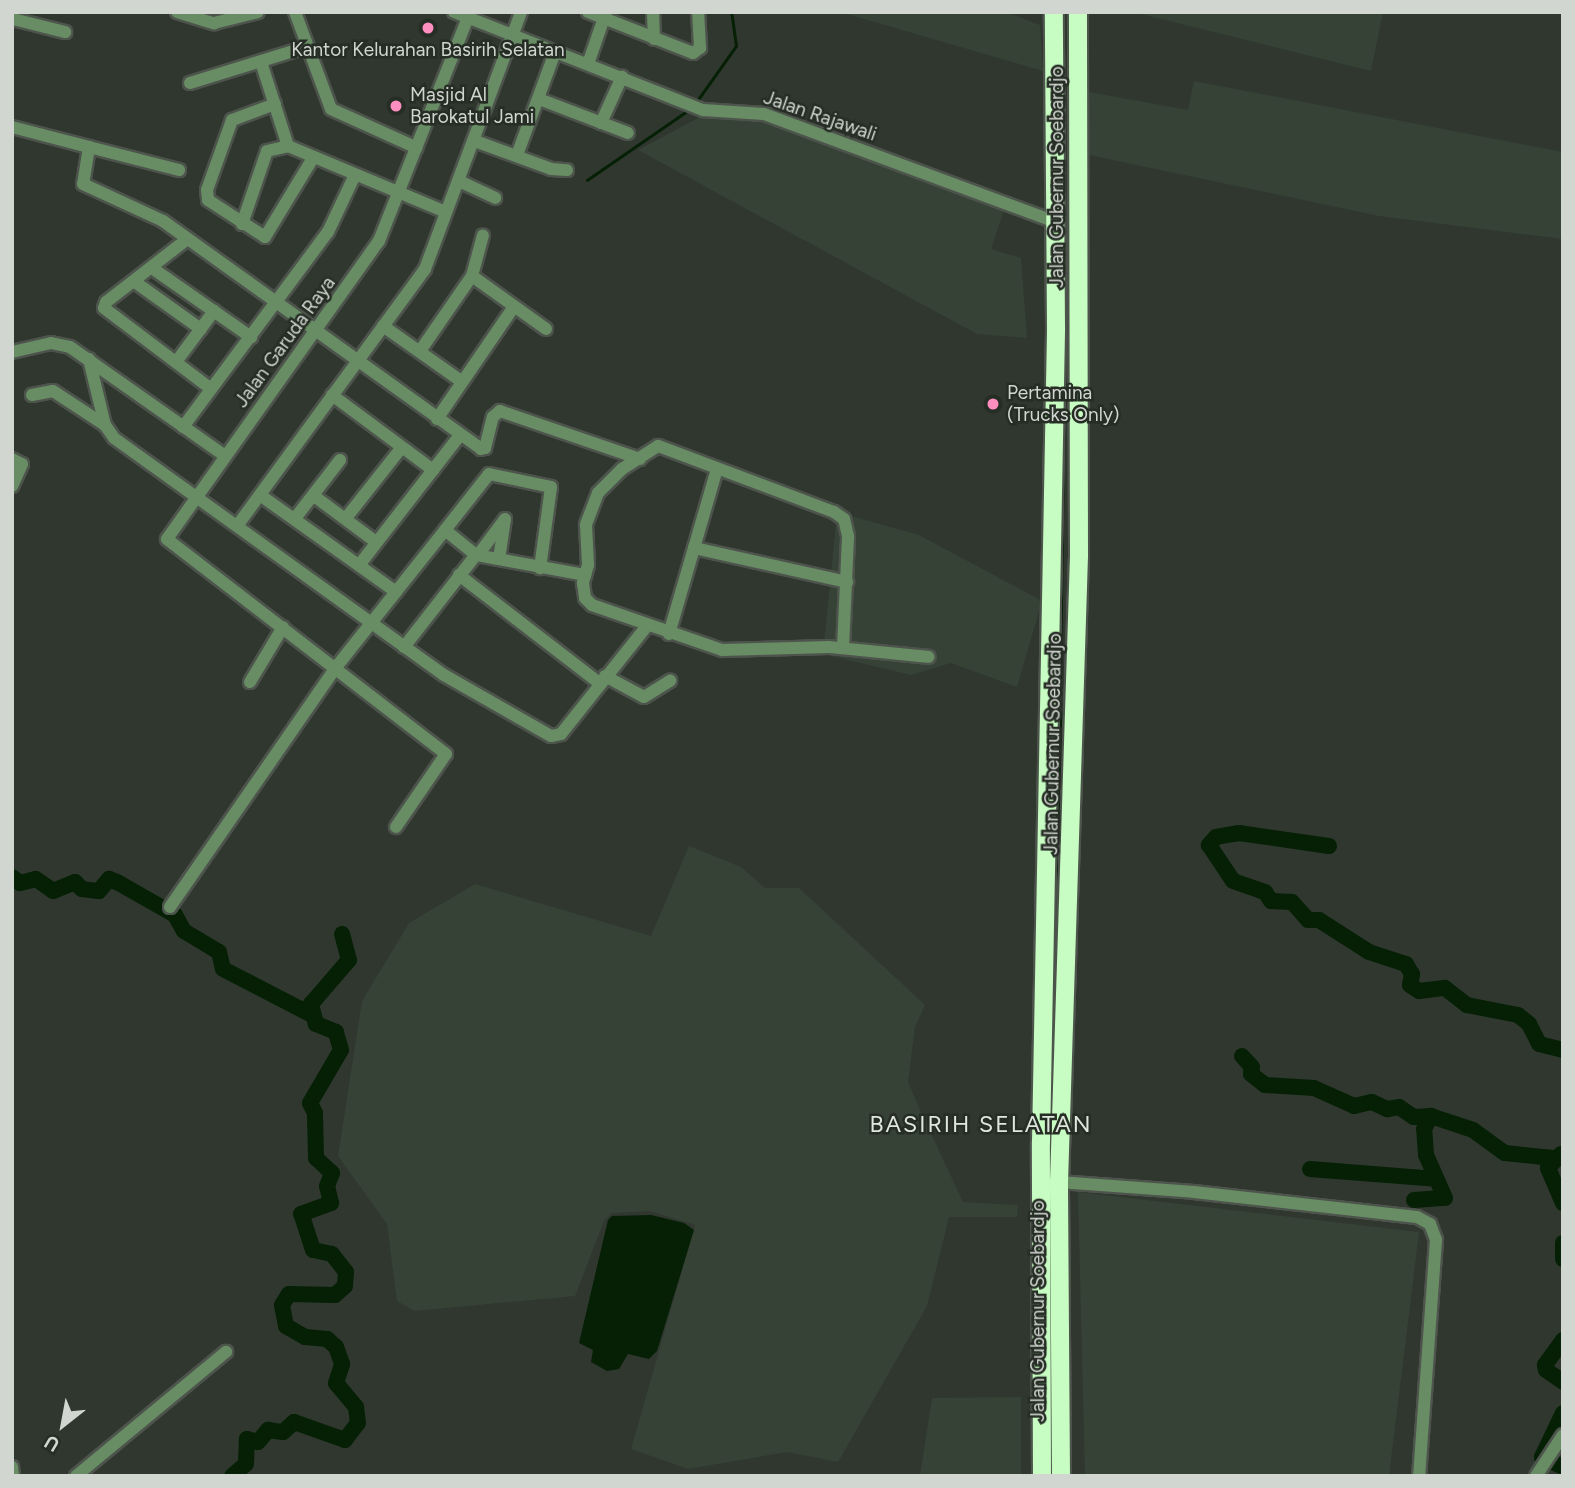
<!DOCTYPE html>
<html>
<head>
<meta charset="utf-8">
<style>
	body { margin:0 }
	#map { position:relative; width:1575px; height:1488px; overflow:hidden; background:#30372f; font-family:Figtree,sans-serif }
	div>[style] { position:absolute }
	.built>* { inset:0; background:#364235 }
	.water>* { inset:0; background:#052005 }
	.stream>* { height:2.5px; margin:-1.25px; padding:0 1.25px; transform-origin:1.25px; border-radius:1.25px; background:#052005 }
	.river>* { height:16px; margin:-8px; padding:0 8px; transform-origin:8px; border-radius:8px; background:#052005 }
	.roads { filter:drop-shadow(2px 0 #4d544c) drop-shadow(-2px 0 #4d544c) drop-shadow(0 2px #4d544c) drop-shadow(0 -2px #4d544c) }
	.minor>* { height:12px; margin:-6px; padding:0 6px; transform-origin:6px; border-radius:6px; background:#688d65 }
	.highway>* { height:18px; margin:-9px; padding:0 9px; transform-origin:9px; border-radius:9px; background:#c7fdc2 }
	.dots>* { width:19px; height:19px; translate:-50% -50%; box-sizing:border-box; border:4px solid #262d25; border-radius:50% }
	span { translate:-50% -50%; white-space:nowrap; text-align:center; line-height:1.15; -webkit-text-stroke:5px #262d25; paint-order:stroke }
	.poi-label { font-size:19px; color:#d1d6d0 }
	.left { translate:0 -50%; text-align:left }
	.street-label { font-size:19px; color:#d1d6d0 }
	.quarter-label { font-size:23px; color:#dde7dc; letter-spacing:2px }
	.frame { position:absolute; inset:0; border:14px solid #d1d6d0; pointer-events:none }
	.north { position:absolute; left:28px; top:1390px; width:70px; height:70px; -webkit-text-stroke:5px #262d25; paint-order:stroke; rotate:211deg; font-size:19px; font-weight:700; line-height:28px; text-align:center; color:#d1d6d0 }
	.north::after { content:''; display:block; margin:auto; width:24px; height:32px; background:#d1d6d0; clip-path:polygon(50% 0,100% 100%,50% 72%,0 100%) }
</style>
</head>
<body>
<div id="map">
	<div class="built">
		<i style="clip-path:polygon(840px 12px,1006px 12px,1040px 25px,1043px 71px)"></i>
		<i style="clip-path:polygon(1133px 12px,1383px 12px,1371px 71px)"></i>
		<i style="clip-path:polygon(1194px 81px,1563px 152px,1563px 239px,1379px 216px,1089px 155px,1089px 92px,1188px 110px)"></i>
		<i style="clip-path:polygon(702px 116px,761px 117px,1004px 210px,991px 249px,1021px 258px,1027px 338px,977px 334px,638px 150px)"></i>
		<i style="clip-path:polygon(837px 512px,919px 535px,1042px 601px,1017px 687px,951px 663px,911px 675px,823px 654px)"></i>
		<i style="clip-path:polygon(689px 846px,741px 867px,765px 888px,799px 888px,925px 1005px,915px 1027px,908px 1082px,921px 1112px,963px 1202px,1018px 1205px,1017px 1217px,949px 1217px,927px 1306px,838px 1462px,787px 1452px,688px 1469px,631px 1449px,695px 1225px,650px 1211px,612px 1213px,604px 1221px,575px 1296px,414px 1311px,397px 1301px,387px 1224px,338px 1156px,362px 1001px,409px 923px,475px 884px,651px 936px)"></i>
		<i style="clip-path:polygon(1078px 1192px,1419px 1232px,1389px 1476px,1085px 1476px)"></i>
		<i style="clip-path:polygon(1021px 1397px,1021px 1476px,920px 1476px,932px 1398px)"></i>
	</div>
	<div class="water">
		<i style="clip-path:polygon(651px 1215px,684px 1223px,694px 1230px,657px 1351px,649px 1359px,628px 1354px,619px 1369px,607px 1371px,591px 1362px,593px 1350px,579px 1343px,608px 1220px,612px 1216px)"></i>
	</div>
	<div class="stream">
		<i style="left:1063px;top:58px;width:46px;rotate:-90deg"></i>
		<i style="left:697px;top:101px;width:67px;rotate:-54.7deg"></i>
		<i style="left:736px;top:46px;width:34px;rotate:-98deg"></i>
		<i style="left:587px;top:180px;width:125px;rotate:-34.6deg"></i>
		<i style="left:1060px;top:683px;width:310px;rotate:-89.3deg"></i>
		<i style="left:1050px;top:1161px;width:448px;rotate:-88.7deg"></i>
	</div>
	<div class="river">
		<i style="left:1329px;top:846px;width:91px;rotate:-171.8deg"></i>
		<i style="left:1239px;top:833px;width:23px;rotate:170deg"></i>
		<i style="left:1216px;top:837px;width:11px;rotate:131deg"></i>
		<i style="left:1209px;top:845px;width:43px;rotate:56.3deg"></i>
		<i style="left:1233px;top:881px;width:34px;rotate:19deg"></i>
		<i style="left:1265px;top:892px;width:11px;rotate:56deg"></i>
		<i style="left:1271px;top:901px;width:21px;rotate:3deg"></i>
		<i style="left:1292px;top:902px;width:24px;rotate:48deg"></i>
		<i style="left:1308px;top:920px;width:11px"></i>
		<i style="left:1319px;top:920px;width:59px;rotate:32.6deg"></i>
		<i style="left:1369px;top:952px;width:39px;rotate:18deg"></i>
		<i style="left:1406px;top:964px;width:12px;rotate:59deg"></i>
		<i style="left:1412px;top:974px;width:11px;rotate:100deg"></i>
		<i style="left:1410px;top:985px;width:11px;rotate:34deg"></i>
		<i style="left:1419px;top:991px;width:26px;rotate:-7deg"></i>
		<i style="left:1445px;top:988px;width:28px;rotate:38deg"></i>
		<i style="left:1467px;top:1005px;width:52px;rotate:11.1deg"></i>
		<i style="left:1518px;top:1015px;width:14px;rotate:39deg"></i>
		<i style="left:1529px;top:1024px;width:22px;rotate:63deg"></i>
		<i style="left:1539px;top:1044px;width:25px;rotate:14deg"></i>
		<i style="left:12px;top:877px;width:10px;rotate:37deg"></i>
		<i style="left:20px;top:883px;width:16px;rotate:-14deg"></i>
		<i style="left:36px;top:879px;width:21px;rotate:35deg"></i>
		<i style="left:53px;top:891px;width:24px;rotate:-22deg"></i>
		<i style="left:75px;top:882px;width:10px;rotate:45deg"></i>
		<i style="left:82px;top:889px;width:17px;rotate:7deg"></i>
		<i style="left:99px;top:891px;width:16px;rotate:-50deg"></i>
		<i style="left:109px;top:879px;width:9px;rotate:21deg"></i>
		<i style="left:117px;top:882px;width:67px;rotate:29.6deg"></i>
		<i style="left:175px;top:915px;width:18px;rotate:61deg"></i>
		<i style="left:184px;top:931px;width:41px;rotate:31deg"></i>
		<i style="left:219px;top:952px;width:17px;rotate:77deg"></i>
		<i style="left:223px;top:969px;width:102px;rotate:27.3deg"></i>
		<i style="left:1242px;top:1056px;width:15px;rotate:48deg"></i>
		<i style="left:1252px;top:1067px;width:7px;rotate:98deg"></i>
		<i style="left:1251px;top:1074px;width:18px;rotate:38deg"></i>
		<i style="left:1265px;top:1085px;width:49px;rotate:3.5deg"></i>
		<i style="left:1314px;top:1088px;width:44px;rotate:24.2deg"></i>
		<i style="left:1354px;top:1106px;width:18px;rotate:-13deg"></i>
		<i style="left:1372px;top:1102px;width:17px;rotate:25deg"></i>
		<i style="left:1387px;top:1109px;width:12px;rotate:-9deg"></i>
		<i style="left:1399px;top:1107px;width:18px;rotate:34deg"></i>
		<i style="left:1414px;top:1117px;width:17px;rotate:-3deg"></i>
		<i style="left:1431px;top:1116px;width:44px;rotate:18.4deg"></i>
		<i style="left:1473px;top:1130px;width:39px;rotate:36deg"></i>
		<i style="left:1505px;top:1153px;width:48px;rotate:5.9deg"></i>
		<i style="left:1561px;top:1154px;width:19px;rotate:133deg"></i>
		<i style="left:1548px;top:1168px;width:38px;rotate:67deg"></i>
		<i style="left:1310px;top:1169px;width:126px;rotate:4.5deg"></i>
		<i style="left:1414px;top:1200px;width:31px;rotate:-4deg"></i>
		<i style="left:1445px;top:1198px;width:47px;rotate:-113.8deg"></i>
		<i style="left:1426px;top:1155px;width:26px;rotate:-94deg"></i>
		<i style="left:1424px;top:1129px;width:15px;rotate:-62deg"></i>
		<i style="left:1563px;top:1243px;width:16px;rotate:90deg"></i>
		<i style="left:1563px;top:1340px;width:31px;rotate:126deg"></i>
		<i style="left:1545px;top:1365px;width:5px;rotate:79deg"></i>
		<i style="left:1546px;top:1370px;width:21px;rotate:35deg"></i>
		<i style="left:1563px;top:1413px;width:49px;rotate:115.5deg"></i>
		<i style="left:1542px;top:1457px;width:23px;rotate:25deg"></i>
		<i style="left:232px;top:1476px;width:18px;rotate:-41deg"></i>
		<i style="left:246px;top:1464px;width:25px;rotate:-88deg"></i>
		<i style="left:247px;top:1439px;width:11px;rotate:15deg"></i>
		<i style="left:258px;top:1442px;width:16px;rotate:-50deg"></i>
		<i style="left:268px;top:1430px;width:15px;rotate:8deg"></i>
		<i style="left:283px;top:1432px;width:15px;rotate:-42deg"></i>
		<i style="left:294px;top:1422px;width:54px;rotate:19.4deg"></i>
		<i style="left:345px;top:1440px;width:21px;rotate:-53deg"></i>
		<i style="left:358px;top:1423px;width:16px;rotate:-97deg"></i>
		<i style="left:356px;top:1407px;width:31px;rotate:-130deg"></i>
		<i style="left:336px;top:1383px;width:20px;rotate:-72deg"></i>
		<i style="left:342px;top:1364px;width:18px;rotate:-109deg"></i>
		<i style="left:336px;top:1347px;width:12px;rotate:-138deg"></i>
		<i style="left:327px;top:1339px;width:22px;rotate:-175deg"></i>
		<i style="left:305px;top:1337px;width:22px;rotate:-150deg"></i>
		<i style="left:286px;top:1326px;width:21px;rotate:-101deg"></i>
		<i style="left:282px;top:1305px;width:13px;rotate:-58deg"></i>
		<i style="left:289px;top:1294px;width:46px;rotate:1.2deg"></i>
		<i style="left:335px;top:1295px;width:13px;rotate:-42deg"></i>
		<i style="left:345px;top:1286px;width:14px;rotate:-86deg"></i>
		<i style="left:346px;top:1272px;width:23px;rotate:-128deg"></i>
		<i style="left:332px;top:1254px;width:19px;rotate:-168deg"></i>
		<i style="left:313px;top:1250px;width:38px;rotate:-108deg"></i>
		<i style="left:301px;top:1214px;width:32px;rotate:-20deg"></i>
		<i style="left:331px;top:1203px;width:17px;rotate:-103deg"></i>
		<i style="left:327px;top:1186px;width:14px;rotate:-69deg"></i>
		<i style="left:332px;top:1173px;width:22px;rotate:-137deg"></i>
		<i style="left:316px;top:1158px;width:45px;rotate:-91.3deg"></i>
		<i style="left:315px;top:1113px;width:11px;rotate:-117deg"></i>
		<i style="left:310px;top:1103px;width:61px;rotate:-59.7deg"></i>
		<i style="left:341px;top:1050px;width:19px;rotate:-106deg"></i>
		<i style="left:336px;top:1032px;width:22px;rotate:-158deg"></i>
		<i style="left:316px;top:1024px;width:21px;rotate:-104deg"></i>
		<i style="left:311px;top:1004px;width:58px;rotate:-49.2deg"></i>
		<i style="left:349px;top:960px;width:27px;rotate:-105deg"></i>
	</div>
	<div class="roads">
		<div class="minor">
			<i style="left:177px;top:12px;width:39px;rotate:17deg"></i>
			<i style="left:214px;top:23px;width:45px;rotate:-14deg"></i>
			<i style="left:295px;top:12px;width:103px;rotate:69.6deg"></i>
			<i style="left:331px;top:109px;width:94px;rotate:24.4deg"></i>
			<i style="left:454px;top:12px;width:268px;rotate:21.5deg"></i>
			<i style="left:703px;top:110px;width:61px;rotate:3.8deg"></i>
			<i style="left:764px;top:114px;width:309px;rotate:20.3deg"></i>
			<i style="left:588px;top:12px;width:113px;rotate:21.3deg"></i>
			<i style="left:693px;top:53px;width:9px;rotate:-36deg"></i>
			<i style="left:700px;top:48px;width:36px;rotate:-93deg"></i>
			<i style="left:653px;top:12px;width:27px;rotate:88deg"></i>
			<i style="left:13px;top:19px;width:54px;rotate:14deg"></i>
			<i style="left:261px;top:62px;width:88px;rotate:72.2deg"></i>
			<i style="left:588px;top:64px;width:55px;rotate:-70.9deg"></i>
			<i style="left:190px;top:83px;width:121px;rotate:-17.2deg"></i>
			<i style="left:539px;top:99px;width:95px;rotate:20.9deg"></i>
			<i style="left:275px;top:104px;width:46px;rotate:159.6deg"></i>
			<i style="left:232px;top:120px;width:74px;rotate:109.7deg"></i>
			<i style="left:207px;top:190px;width:10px;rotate:84deg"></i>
			<i style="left:208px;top:200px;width:68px;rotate:33deg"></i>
			<i style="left:265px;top:237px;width:92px;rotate:-58.7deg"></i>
			<i style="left:601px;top:123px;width:51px;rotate:-65.5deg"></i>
			<i style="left:12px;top:127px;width:80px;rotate:14.6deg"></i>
			<i style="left:89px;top:147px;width:37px;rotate:99deg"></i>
			<i style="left:83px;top:184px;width:88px;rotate:24.8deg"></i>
			<i style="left:163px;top:221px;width:391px;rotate:35.6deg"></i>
			<i style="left:481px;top:449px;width:4px;rotate:-14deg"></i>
			<i style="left:485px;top:448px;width:32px;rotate:-76deg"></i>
			<i style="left:493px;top:417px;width:9px;rotate:-41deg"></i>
			<i style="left:500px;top:411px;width:148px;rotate:18.9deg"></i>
			<i style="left:475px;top:141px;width:81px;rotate:20.2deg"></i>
			<i style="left:551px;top:169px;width:16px;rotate:4deg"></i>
			<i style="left:89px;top:147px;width:93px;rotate:14.3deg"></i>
			<i style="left:517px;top:155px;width:110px;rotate:-69.7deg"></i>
			<i style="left:459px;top:181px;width:40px;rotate:25deg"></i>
			<i style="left:242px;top:224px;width:77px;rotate:-71.1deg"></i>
			<i style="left:267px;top:151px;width:22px;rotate:-13deg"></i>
			<i style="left:288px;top:146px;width:171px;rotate:22.7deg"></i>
			<i style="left:186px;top:240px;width:101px;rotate:142.2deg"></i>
			<i style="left:106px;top:302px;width:6px;rotate:108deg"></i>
			<i style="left:104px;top:308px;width:134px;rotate:37.1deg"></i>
			<i style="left:152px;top:268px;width:121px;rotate:34.9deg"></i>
			<i style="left:472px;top:276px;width:91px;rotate:35.6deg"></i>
			<i style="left:135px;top:282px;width:81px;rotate:35.5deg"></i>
			<i style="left:383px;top:326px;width:95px;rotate:35.2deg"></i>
			<i style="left:420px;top:351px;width:91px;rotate:-55.3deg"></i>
			<i style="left:472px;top:276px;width:42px;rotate:-75deg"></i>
			<i style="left:12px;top:352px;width:40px;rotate:-13deg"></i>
			<i style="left:51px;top:343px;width:19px;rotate:12deg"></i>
			<i style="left:70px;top:347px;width:189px;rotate:35.1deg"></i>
			<i style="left:89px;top:359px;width:68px;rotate:76.4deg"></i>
			<i style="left:105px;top:425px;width:16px;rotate:55deg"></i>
			<i style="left:114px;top:438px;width:406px;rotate:35.7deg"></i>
			<i style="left:444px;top:675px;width:123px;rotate:29.7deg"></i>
			<i style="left:551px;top:736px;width:10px;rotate:-11deg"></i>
			<i style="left:561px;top:734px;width:138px;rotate:-51.5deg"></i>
			<i style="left:176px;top:362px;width:64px;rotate:-53.3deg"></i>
			<i style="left:32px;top:395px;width:21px;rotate:-11deg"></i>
			<i style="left:53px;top:391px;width:62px;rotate:33.2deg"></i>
			<i style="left:332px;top:395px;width:126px;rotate:36.6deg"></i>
			<i style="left:437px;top:419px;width:135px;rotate:-55.6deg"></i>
			<i style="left:183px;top:427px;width:243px;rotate:-53.4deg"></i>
			<i style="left:328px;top:232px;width:63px;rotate:-64.7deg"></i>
			<i style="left:12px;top:459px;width:11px;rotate:27deg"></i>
			<i style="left:22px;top:464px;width:24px;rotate:114deg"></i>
			<i style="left:260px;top:495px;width:167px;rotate:35.5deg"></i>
			<i style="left:314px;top:496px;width:77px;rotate:36.6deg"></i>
			<i style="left:296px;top:517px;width:72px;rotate:-52.3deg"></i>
			<i style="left:346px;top:518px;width:90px;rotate:-51.7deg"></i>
			<i style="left:237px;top:526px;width:318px;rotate:-53.8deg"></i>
			<i style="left:425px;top:269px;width:274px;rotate:-69.5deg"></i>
			<i style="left:445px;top:530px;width:71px;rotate:-51.8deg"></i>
			<i style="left:489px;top:474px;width:63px;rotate:11.8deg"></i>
			<i style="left:551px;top:487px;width:82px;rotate:97.7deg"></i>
			<i style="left:694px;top:548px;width:157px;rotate:12.5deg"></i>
			<i style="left:478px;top:555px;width:45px;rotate:-53.1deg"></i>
			<i style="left:499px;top:559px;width:40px;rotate:-81.5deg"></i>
			<i style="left:360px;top:564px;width:163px;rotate:-52.2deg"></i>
			<i style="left:459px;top:575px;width:177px;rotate:37.6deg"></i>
			<i style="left:669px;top:634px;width:172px;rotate:-73.8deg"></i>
			<i style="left:404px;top:647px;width:117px;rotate:-52deg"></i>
			<i style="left:843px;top:648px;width:112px;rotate:-87.4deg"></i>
			<i style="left:848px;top:536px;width:17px;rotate:-103deg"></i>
			<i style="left:844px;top:519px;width:12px;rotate:-145deg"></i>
			<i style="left:834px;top:512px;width:188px;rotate:-159.4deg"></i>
			<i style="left:658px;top:446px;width:43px;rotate:147.4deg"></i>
			<i style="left:622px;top:469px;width:34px;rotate:135deg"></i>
			<i style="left:598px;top:493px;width:34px;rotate:111deg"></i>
			<i style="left:586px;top:525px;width:40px;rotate:87.1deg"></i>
			<i style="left:588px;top:565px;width:19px;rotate:106deg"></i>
			<i style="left:583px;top:583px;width:15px;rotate:82deg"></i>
			<i style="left:585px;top:598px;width:10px;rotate:45deg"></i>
			<i style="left:592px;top:605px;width:138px;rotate:19.1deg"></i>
			<i style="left:722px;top:650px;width:107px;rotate:-1.6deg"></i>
			<i style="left:829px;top:647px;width:100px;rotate:5.7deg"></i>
			<i style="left:605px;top:676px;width:44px;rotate:28.3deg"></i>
			<i style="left:644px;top:697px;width:31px;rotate:-32deg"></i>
			<i style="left:250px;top:682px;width:64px;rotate:-59deg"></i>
			<i style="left:396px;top:827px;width:88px;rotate:-55.6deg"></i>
			<i style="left:446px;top:754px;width:352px;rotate:-142.4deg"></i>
			<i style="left:167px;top:539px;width:366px;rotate:-54.6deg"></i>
			<i style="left:379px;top:241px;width:246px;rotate:-68.3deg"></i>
			<i style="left:170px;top:907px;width:293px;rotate:-55.3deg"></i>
			<i style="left:337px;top:666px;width:174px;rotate:-51.5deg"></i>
			<i style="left:445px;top:530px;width:40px;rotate:39deg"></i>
			<i style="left:476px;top:555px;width:111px;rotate:10.4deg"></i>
			<i style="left:1059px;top:1182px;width:135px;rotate:4.2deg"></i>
			<i style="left:1194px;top:1192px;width:224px;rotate:6.4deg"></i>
			<i style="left:1417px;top:1217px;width:15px;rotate:28deg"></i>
			<i style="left:1430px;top:1224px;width:17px;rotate:69deg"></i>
			<i style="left:1436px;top:1240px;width:237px;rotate:94.1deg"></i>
			<i style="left:12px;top:1467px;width:9px;rotate:84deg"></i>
			<i style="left:76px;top:1476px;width:195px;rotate:-39.6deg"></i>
			<i style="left:1536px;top:1476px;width:49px;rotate:-56.6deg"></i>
		</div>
		<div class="highway">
			<i style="left:1042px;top:1476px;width:334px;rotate:-90.2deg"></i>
			<i style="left:1041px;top:1142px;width:814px;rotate:-88.94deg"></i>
			<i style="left:1056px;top:328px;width:316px;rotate:-90.4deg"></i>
			<i style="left:1061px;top:1476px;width:294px;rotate:-90.4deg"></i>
			<i style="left:1059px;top:1182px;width:626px;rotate:-88.17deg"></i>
			<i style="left:1079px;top:556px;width:544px;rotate:-90.11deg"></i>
		</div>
	</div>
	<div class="dots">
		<i style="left:428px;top:28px;background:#fd8ec0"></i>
		<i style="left:396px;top:106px;background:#fd8ec0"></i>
		<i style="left:993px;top:404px;background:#fd8ec0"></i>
	</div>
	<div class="poi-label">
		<span style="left:428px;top:50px">Kantor Kelurahan Basirih Selatan</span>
		<span class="left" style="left:410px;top:106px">Masjid Al<br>Barokatul Jami</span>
		<span class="left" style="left:1007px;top:404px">Pertamina<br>(Trucks Only)</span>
	</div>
	<div class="street-label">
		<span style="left:820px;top:116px;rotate:19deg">Jalan Rajawali</span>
		<span style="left:1057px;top:177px;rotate:-90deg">Jalan Gubernur Soebardjo</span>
		<span style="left:285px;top:342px;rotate:-54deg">Jalan Garuda Raya</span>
		<span style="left:1053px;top:744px;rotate:-89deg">Jalan Gubernur Soebardjo</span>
		<span style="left:1038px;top:1311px;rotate:-90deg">Jalan Gubernur Soebardjo</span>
	</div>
	<div class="quarter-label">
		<span style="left:981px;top:1124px">BASIRIH SELATAN</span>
	</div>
	<div class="frame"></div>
	<div class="north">U</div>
</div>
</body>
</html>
